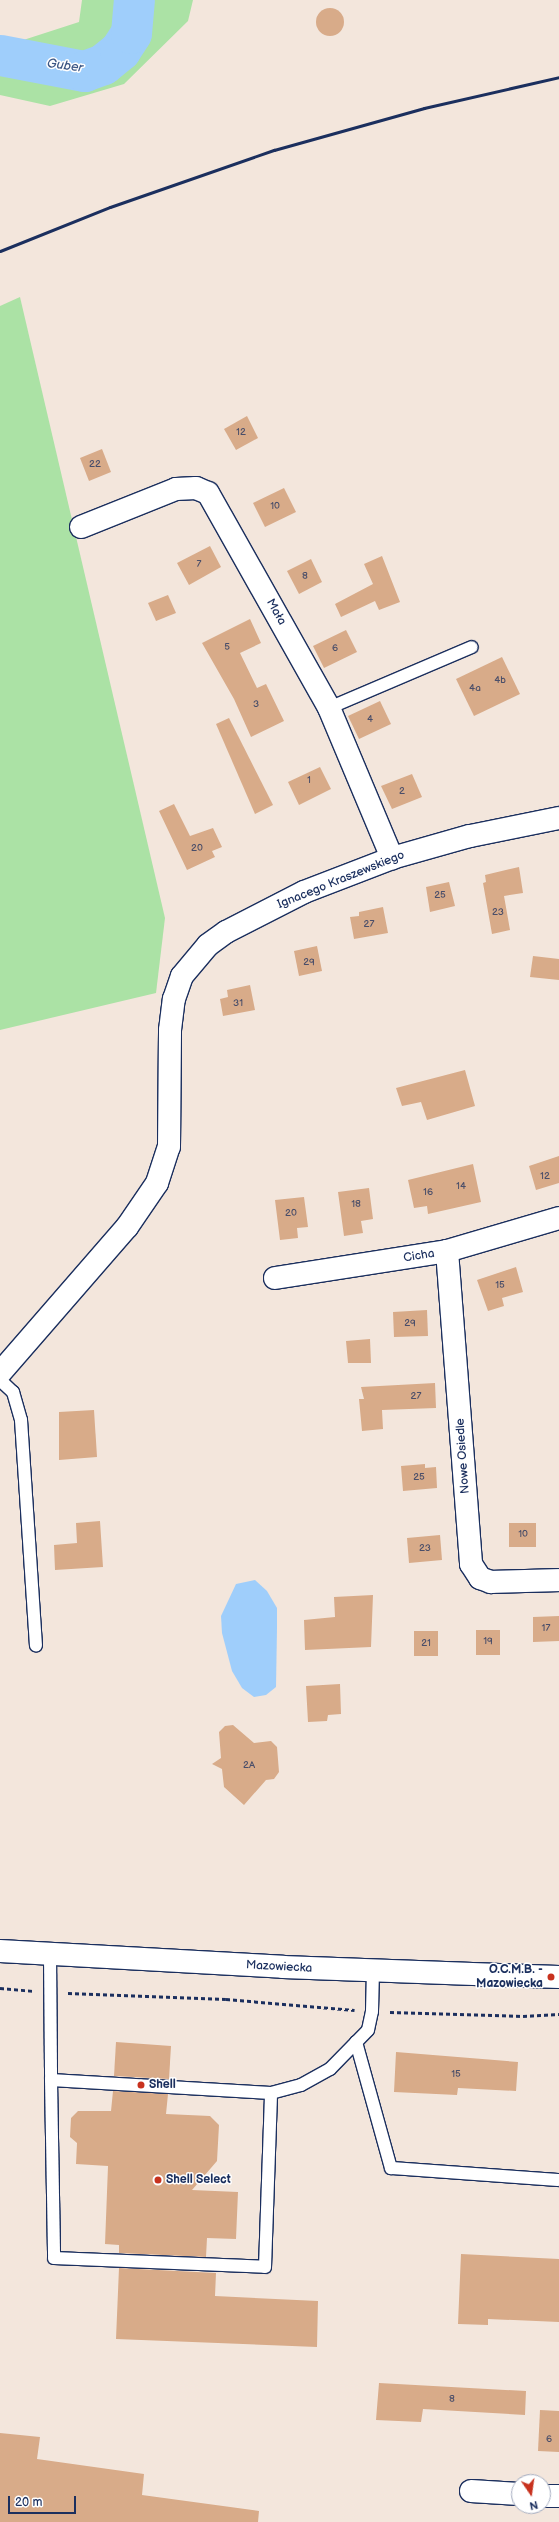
<!DOCTYPE html>
<html>
<head>
<meta charset="utf-8">
<style>
	body { margin:0 }
	#map { position:relative; width:559px; height:2522px; overflow:hidden; background:#f3e6dc; font-family:"Balsamiq Sans",sans-serif }
	div>[style] { position:absolute }
	.green>* { inset:0; background:#abe2a5 }
	.water>* { inset:0; background:#9fcefb }
	.river>* { height:41px; margin:-20.5px; padding:0 20.5px; transform-origin:20.5px; border-radius:20.5px; background:#9fcefb }
	.building>* { inset:0; background:#d8ab89 }
	.round { border-radius:50% }
	.path>* { height:2.5px; margin-top:-1.25px; transform-origin:0; background:repeating-linear-gradient(90deg,#1b2f5e 0 4px,transparent 0 7px) }
	.roads { filter:drop-shadow(1px 0 #1b2f5e) drop-shadow(-1px 0 #1b2f5e) drop-shadow(0 1px #1b2f5e) drop-shadow(0 -1px #1b2f5e) }
	.lane>* { height:12px; margin:-6px; padding:0 6px; transform-origin:6px; border-radius:6px; background:#fff }
	.street>* { height:22px; margin:-11px; padding:0 11px; transform-origin:11px; border-radius:11px; background:#fff }
	.secondary>* { height:22px; margin:-11px; padding:0 11px; transform-origin:11px; border-radius:11px; background:#fff }
	.rail>* { height:3px; margin:-1.5px; padding:0 1.5px; transform-origin:1.5px; border-radius:1.5px; background:#1b2f5e }
	.dots>* { width:11px; height:11px; translate:-50% -50%; box-sizing:border-box; border:2px solid #fff; border-radius:50% }
	span { translate:-50% -50%; white-space:nowrap; text-align:center; line-height:1.15; -webkit-text-stroke:3px #fff; paint-order:stroke }
	.number-label { font-size:10px; color:#4a4e69 }
	.number-label span { -webkit-text-stroke-width:0 }
	.street-label { font-size:12px; color:#1b2f5e }
	.poi-label { font-size:12px; color:#1b2f5e; font-weight:700 }
	.right { translate:-100% -50%; text-align:right }
	.left { translate:0 -50%; text-align:left }
	.water-label { font-size:13px; color:#3c5785; font-style:italic }
	.north { position:absolute; left:511px; top:2474px; width:40px; height:40px; box-sizing:border-box; background:#fff; border:1px solid #a4acbf; border-radius:50%; rotate:167deg; font-size:11px; font-weight:700; line-height:16px; text-align:center; color:#1b2f5e }
	.north::after { content:''; display:block; margin:auto; width:14px; height:18px; background:#c8321e; clip-path:polygon(50% 0,100% 100%,50% 72%,0 100%) }
	.scale { position:absolute; left:8px; top:2496px; width:68px; height:18px; box-sizing:border-box; border:2px solid #1b2f5e; border-top:0; padding-left:5px; font-size:12px; line-height:14px; white-space:nowrap; color:#1b2f5e; -webkit-text-stroke:3px #fff; paint-order:stroke }
</style>
</head>
<body>
<div id="map">
	<div class="green">
		<i style="clip-path:polygon(82px 0,193px 0,188px 21px,124px 84px,50px 106px,0 95px,0 40px,11px 44px,79px 22px)"></i>
		<i style="clip-path:polygon(20px 297px,165px 918px,156px 993px,0 1030px,0 306px)"></i>
	</div>
	<div class="water">
		<i style="clip-path:polygon(255px 1580px,267px 1591px,277px 1608px,277px 1628px,276px 1687px,266px 1695px,254px 1697px,242px 1688px,232px 1671px,222px 1633px,221px 1616px,236px 1584px)"></i>
	</div>
	<div class="river">
		<i style="left:0;top:55px;width:86px;rotate:10.8deg"></i>
		<i style="left:84px;top:71px;width:20px;rotate:-20deg"></i>
		<i style="left:103px;top:64px;width:22px;rotate:-39deg"></i>
		<i style="left:120px;top:50px;width:20px;rotate:-57deg"></i>
		<i style="left:131px;top:33px;width:33px;rotate:-85deg"></i>
	</div>
	<div class="building">
		<i class="round" style="left:316px;top:8px;width:28px;height:28px"></i>
		<i style="clip-path:polygon(247px 416px,258px 438px,236px 450px,224px 429px)"></i>
		<i style="clip-path:polygon(102px 449px,111px 472px,89px 481px,80px 458px)"></i>
		<i style="clip-path:polygon(284px 488px,296px 512px,265px 527px,253px 503px)"></i>
		<i style="clip-path:polygon(210px 546px,221px 567px,189px 585px,177px 563px)"></i>
		<i style="clip-path:polygon(382px 556px,400px 602px,379px 610px,375px 601px,341px 617px,335px 604px,373px 584px,364px 564px)"></i>
		<i style="clip-path:polygon(311px 559px,322px 582px,299px 594px,287px 571px)"></i>
		<i style="clip-path:polygon(168px 595px,176px 613px,156px 621px,148px 603px)"></i>
		<i style="clip-path:polygon(250px 619px,261px 643px,240px 653px,257px 688px,266px 684px,284px 721px,251px 737px,234px 699px,202px 643px)"></i>
		<i style="clip-path:polygon(346px 630px,357px 652px,324px 668px,313px 646px)"></i>
		<i style="clip-path:polygon(502px 657px,520px 694px,474px 716px,456px 679px)"></i>
		<i style="clip-path:polygon(380px 701px,391px 724px,359px 739px,348px 716px)"></i>
		<i style="clip-path:polygon(229px 718px,273px 805px,255px 814px,216px 724px)"></i>
		<i style="clip-path:polygon(320px 767px,331px 789px,299px 805px,288px 782px)"></i>
		<i style="clip-path:polygon(412px 774px,422px 797px,392px 809px,381px 786px)"></i>
		<i style="clip-path:polygon(174px 804px,190px 836px,213px 828px,222px 847px,212px 851px,215px 857px,187px 870px,159px 811px)"></i>
		<i style="clip-path:polygon(519px 867px,523px 893px,504px 896px,510px 930px,492px 934px,483px 883px,486px 882px,485px 875px)"></i>
		<i style="clip-path:polygon(449px 882px,455px 906px,430px 912px,426px 887px)"></i>
		<i style="clip-path:polygon(383px 907px,388px 933px,354px 939px,350px 917px,359px 916px,359px 912px)"></i>
		<i style="clip-path:polygon(317px 946px,322px 971px,299px 976px,294px 951px)"></i>
		<i style="clip-path:polygon(533px 956px,559px 959px,559px 980px,530px 977px)"></i>
		<i style="clip-path:polygon(250px 985px,255px 1010px,223px 1016px,220px 999px,228px 997px,227px 990px)"></i>
		<i style="clip-path:polygon(465px 1070px,475px 1106px,427px 1120px,421px 1102px,402px 1106px,396px 1088px)"></i>
		<i style="clip-path:polygon(559px 1156px,559px 1183px,536px 1190px,529px 1166px)"></i>
		<i style="clip-path:polygon(473px 1164px,481px 1202px,428px 1214px,427px 1206px,414px 1208px,408px 1180px)"></i>
		<i style="clip-path:polygon(369px 1188px,373px 1219px,361px 1221px,363px 1233px,344px 1236px,338px 1192px)"></i>
		<i style="clip-path:polygon(304px 1197px,308px 1227px,297px 1228px,298px 1238px,280px 1240px,275px 1200px)"></i>
		<i style="clip-path:polygon(516px 1267px,523px 1292px,502px 1298px,504px 1306px,488px 1311px,477px 1280px)"></i>
		<i style="clip-path:polygon(427px 1310px,428px 1336px,394px 1337px,393px 1312px)"></i>
		<i style="clip-path:polygon(370px 1339px,371px 1363px,348px 1363px,346px 1341px)"></i>
		<i style="clip-path:polygon(435px 1383px,436px 1408px,382px 1410px,383px 1429px,362px 1431px,359px 1399px,364px 1399px,361px 1387px)"></i>
		<i style="clip-path:polygon(94px 1410px,97px 1457px,59px 1460px,59px 1412px)"></i>
		<i style="clip-path:polygon(425px 1464px,425px 1468px,436px 1467px,437px 1488px,403px 1491px,401px 1466px)"></i>
		<i style="clip-path:polygon(100px 1521px,103px 1567px,55px 1570px,54px 1545px,77px 1543px,76px 1523px)"></i>
		<i style="clip-path:polygon(509px 1523px,536px 1523px,536px 1547px,509px 1547px)"></i>
		<i style="clip-path:polygon(440px 1535px,442px 1560px,409px 1563px,407px 1538px)"></i>
		<i style="clip-path:polygon(373px 1595px,371px 1647px,305px 1650px,304px 1620px,335px 1617px,334px 1597px)"></i>
		<i style="clip-path:polygon(559px 1616px,559px 1641px,533px 1642px,533px 1617px)"></i>
		<i style="clip-path:polygon(476px 1630px,500px 1630px,500px 1655px,476px 1655px)"></i>
		<i style="clip-path:polygon(414px 1631px,438px 1631px,438px 1656px,414px 1656px)"></i>
		<i style="clip-path:polygon(340px 1684px,341px 1714px,328px 1715px,327px 1721px,308px 1722px,306px 1686px)"></i>
		<i style="clip-path:polygon(233px 1725px,254px 1743px,271px 1741px,277px 1747px,279px 1772px,274px 1779px,266px 1780px,244px 1805px,224px 1787px,222px 1769px,212px 1764px,221px 1758px,219px 1732px,225px 1726px)"></i>
		<i style="clip-path:polygon(116px 2042px,171px 2046px,169px 2079px,114px 2076px)"></i>
		<i style="clip-path:polygon(396px 2052px,518px 2062px,516px 2091px,458px 2088px,457px 2095px,394px 2092px)"></i>
		<i style="clip-path:polygon(113px 2091px,168px 2094px,166px 2114px,210px 2116px,219px 2125px,217px 2161px,192px 2190px,238px 2192px,236px 2239px,207px 2238px,206px 2257px,119px 2253px,119px 2245px,105px 2244px,108px 2166px,76px 2164px,77px 2143px,70px 2137px,71px 2118px,78px 2111px,111px 2111px)"></i>
		<i style="clip-path:polygon(461px 2254px,559px 2259px,559px 2322px,488px 2319px,488px 2325px,458px 2324px)"></i>
		<i style="clip-path:polygon(119px 2268px,216px 2273px,215px 2296px,318px 2301px,317px 2347px,116px 2339px)"></i>
		<i style="clip-path:polygon(379px 2383px,526px 2391px,525px 2415px,423px 2409px,421px 2422px,376px 2420px)"></i>
		<i style="clip-path:polygon(540px 2410px,559px 2411px,559px 2452px,538px 2451px)"></i>
		<i style="clip-path:polygon(0 2433px,40px 2437px,37px 2459px,144px 2474px,142px 2495px,259px 2511px,258px 2522px,0 2522px)"></i>
	</div>
	<div class="path">
		<i style="left:0;top:1988px;width:33px;rotate:5deg"></i>
		<i style="left:68px;top:1993px;width:158px;rotate:2.2deg"></i>
		<i style="left:226px;top:1999px;width:129px;rotate:4.9deg"></i>
		<i style="left:390px;top:2012px;width:133px;rotate:1.7deg"></i>
		<i style="left:523px;top:2016px;width:36px;rotate:-3deg"></i>
	</div>
	<div class="roads">
		<div class="lane">
			<i style="left:329px;top:708px;width:155px;rotate:-23.1deg"></i>
			<i style="left:0;top:1380px;width:18px;rotate:43deg"></i>
			<i style="left:13px;top:1392px;width:29px;rotate:74deg"></i>
			<i style="left:21px;top:1420px;width:226px;rotate:86.2deg"></i>
			<i style="left:50px;top:1955px;width:125px;rotate:89.5deg"></i>
			<i style="left:51px;top:2080px;width:220px;rotate:3.4deg"></i>
			<i style="left:271px;top:2093px;width:31px;rotate:-15deg"></i>
			<i style="left:301px;top:2085px;width:33px;rotate:-29deg"></i>
			<i style="left:330px;top:2069px;width:54px;rotate:-45.7deg"></i>
			<i style="left:368px;top:2030px;width:19px;rotate:-78deg"></i>
			<i style="left:372px;top:2011px;width:40px;rotate:-88.6deg"></i>
			<i style="left:356px;top:2042px;width:131px;rotate:74.5deg"></i>
			<i style="left:391px;top:2168px;width:168px;rotate:4.1deg"></i>
			<i style="left:51px;top:2080px;width:178px;rotate:89deg"></i>
			<i style="left:54px;top:2258px;width:211px;rotate:2.4deg"></i>
			<i style="left:265px;top:2267px;width:174px;rotate:-88deg"></i>
		</div>
		<div class="street">
			<i style="left:81px;top:527px;width:102px;rotate:-21.8deg"></i>
			<i style="left:176px;top:489px;width:20px;rotate:-3deg"></i>
			<i style="left:196px;top:488px;width:13px;rotate:23deg"></i>
			<i style="left:208px;top:493px;width:247px;rotate:60.6deg"></i>
			<i style="left:329px;top:708px;width:163px;rotate:67.2deg"></i>
			<i style="left:447px;top:1251px;width:314px;rotate:85.6deg"></i>
			<i style="left:471px;top:1564px;width:17px;rotate:57deg"></i>
			<i style="left:480px;top:1578px;width:12px;rotate:20deg"></i>
			<i style="left:491px;top:1582px;width:68px;rotate:-1.7deg"></i>
			<i style="left:275px;top:1278px;width:174px;rotate:-8.9deg"></i>
			<i style="left:447px;top:1251px;width:117px;rotate:-16.4deg"></i>
			<i style="left:0;top:1373px;width:194px;rotate:-49deg"></i>
			<i style="left:127px;top:1227px;width:53px;rotate:-55.7deg"></i>
			<i style="left:157px;top:1183px;width:38px;rotate:-72deg"></i>
			<i style="left:169px;top:1147px;width:117px;rotate:-89.5deg"></i>
			<i style="left:170px;top:1030px;width:31px;rotate:-83deg"></i>
			<i style="left:174px;top:999px;width:24px;rotate:-71deg"></i>
			<i style="left:182px;top:976px;width:40px;rotate:-50deg"></i>
			<i style="left:208px;top:945px;width:22px;rotate:-36deg"></i>
			<i style="left:226px;top:932px;width:88px;rotate:-27.1deg"></i>
			<i style="left:304px;top:892px;width:94px;rotate:-21.1deg"></i>
			<i style="left:392px;top:858px;width:81px;rotate:-15.8deg"></i>
			<i style="left:470px;top:836px;width:91px;rotate:-11.4deg"></i>
			<i style="left:471px;top:2491px;width:48px;rotate:3.6deg"></i>
			<i style="left:543px;top:2496px;width:16px"></i>
		</div>
		<div class="secondary">
			<i style="left:0;top:1951px;width:283px;rotate:3.2deg"></i>
			<i style="left:283px;top:1967px;width:276px;rotate:2.1deg"></i>
		</div>
	</div>
	<div class="rail">
		<i style="left:0;top:251px;width:118px;rotate:-21.8deg"></i>
		<i style="left:110px;top:207px;width:174px;rotate:-19.2deg"></i>
		<i style="left:274px;top:150px;width:156px;rotate:-15.6deg"></i>
		<i style="left:424px;top:108px;width:139px;rotate:-12.9deg"></i>
	</div>
	<div class="dots">
		<i style="left:551px;top:1977px;background:#c8321e"></i>
		<i style="left:141px;top:2085px;background:#c8321e"></i>
		<i style="left:158px;top:2180px;background:#c8321e"></i>
	</div>
	<div class="number-label">
		<span style="left:241px;top:433px">12</span>
		<span style="left:95px;top:465px">22</span>
		<span style="left:275px;top:507px">10</span>
		<span style="left:199px;top:565px">7</span>
		<span style="left:305px;top:577px">8</span>
		<span style="left:227px;top:648px">5</span>
		<span style="left:335px;top:649px">6</span>
		<span style="left:500px;top:681px">4b</span>
		<span style="left:475px;top:689px">4a</span>
		<span style="left:256px;top:705px">3</span>
		<span style="left:370px;top:720px">4</span>
		<span style="left:309px;top:781px">1</span>
		<span style="left:402px;top:792px">2</span>
		<span style="left:197px;top:849px">20</span>
		<span style="left:440px;top:896px">25</span>
		<span style="left:498px;top:913px">23</span>
		<span style="left:369px;top:925px">27</span>
		<span style="left:309px;top:963px">29</span>
		<span style="left:238px;top:1004px">31</span>
		<span style="left:545px;top:1177px">12</span>
		<span style="left:461px;top:1187px">14</span>
		<span style="left:428px;top:1193px">16</span>
		<span style="left:356px;top:1205px">18</span>
		<span style="left:291px;top:1214px">20</span>
		<span style="left:500px;top:1286px">15</span>
		<span style="left:410px;top:1324px">29</span>
		<span style="left:416px;top:1397px">27</span>
		<span style="left:419px;top:1478px">25</span>
		<span style="left:523px;top:1535px">10</span>
		<span style="left:425px;top:1549px">23</span>
		<span style="left:546px;top:1629px">17</span>
		<span style="left:488px;top:1642px">19</span>
		<span style="left:426px;top:1644px">21</span>
		<span style="left:249px;top:1766px">2A</span>
		<span style="left:456px;top:2075px">15</span>
		<span style="left:452px;top:2400px">8</span>
		<span style="left:549px;top:2440px">6</span>
	</div>
	<div class="street-label">
		<span style="left:276px;top:612px;rotate:61deg">Mała</span>
		<span style="left:341px;top:880px;rotate:-22deg">Ignacego Kraszewskiego</span>
		<span style="left:419px;top:1256px;rotate:-9deg">Cicha</span>
		<span style="left:463px;top:1456px;rotate:-94deg">Nowe Osiedle</span>
		<span style="left:279px;top:1967px;rotate:3deg">Mazowiecka</span>
	</div>
	<div class="poi-label">
		<span class="right" style="left:543px;top:1977px">O.C.M.B. -<br>Mazowiecka</span>
		<span class="left" style="left:149px;top:2085px">Shell</span>
		<span class="left" style="left:166px;top:2180px">Shell Select</span>
	</div>
	<div class="water-label">
		<span style="left:65px;top:66px;rotate:8deg">Guber</span>
	</div>
	<div class="north">N</div>
	<div class="scale">20 m</div>
</div>
</body>
</html>
